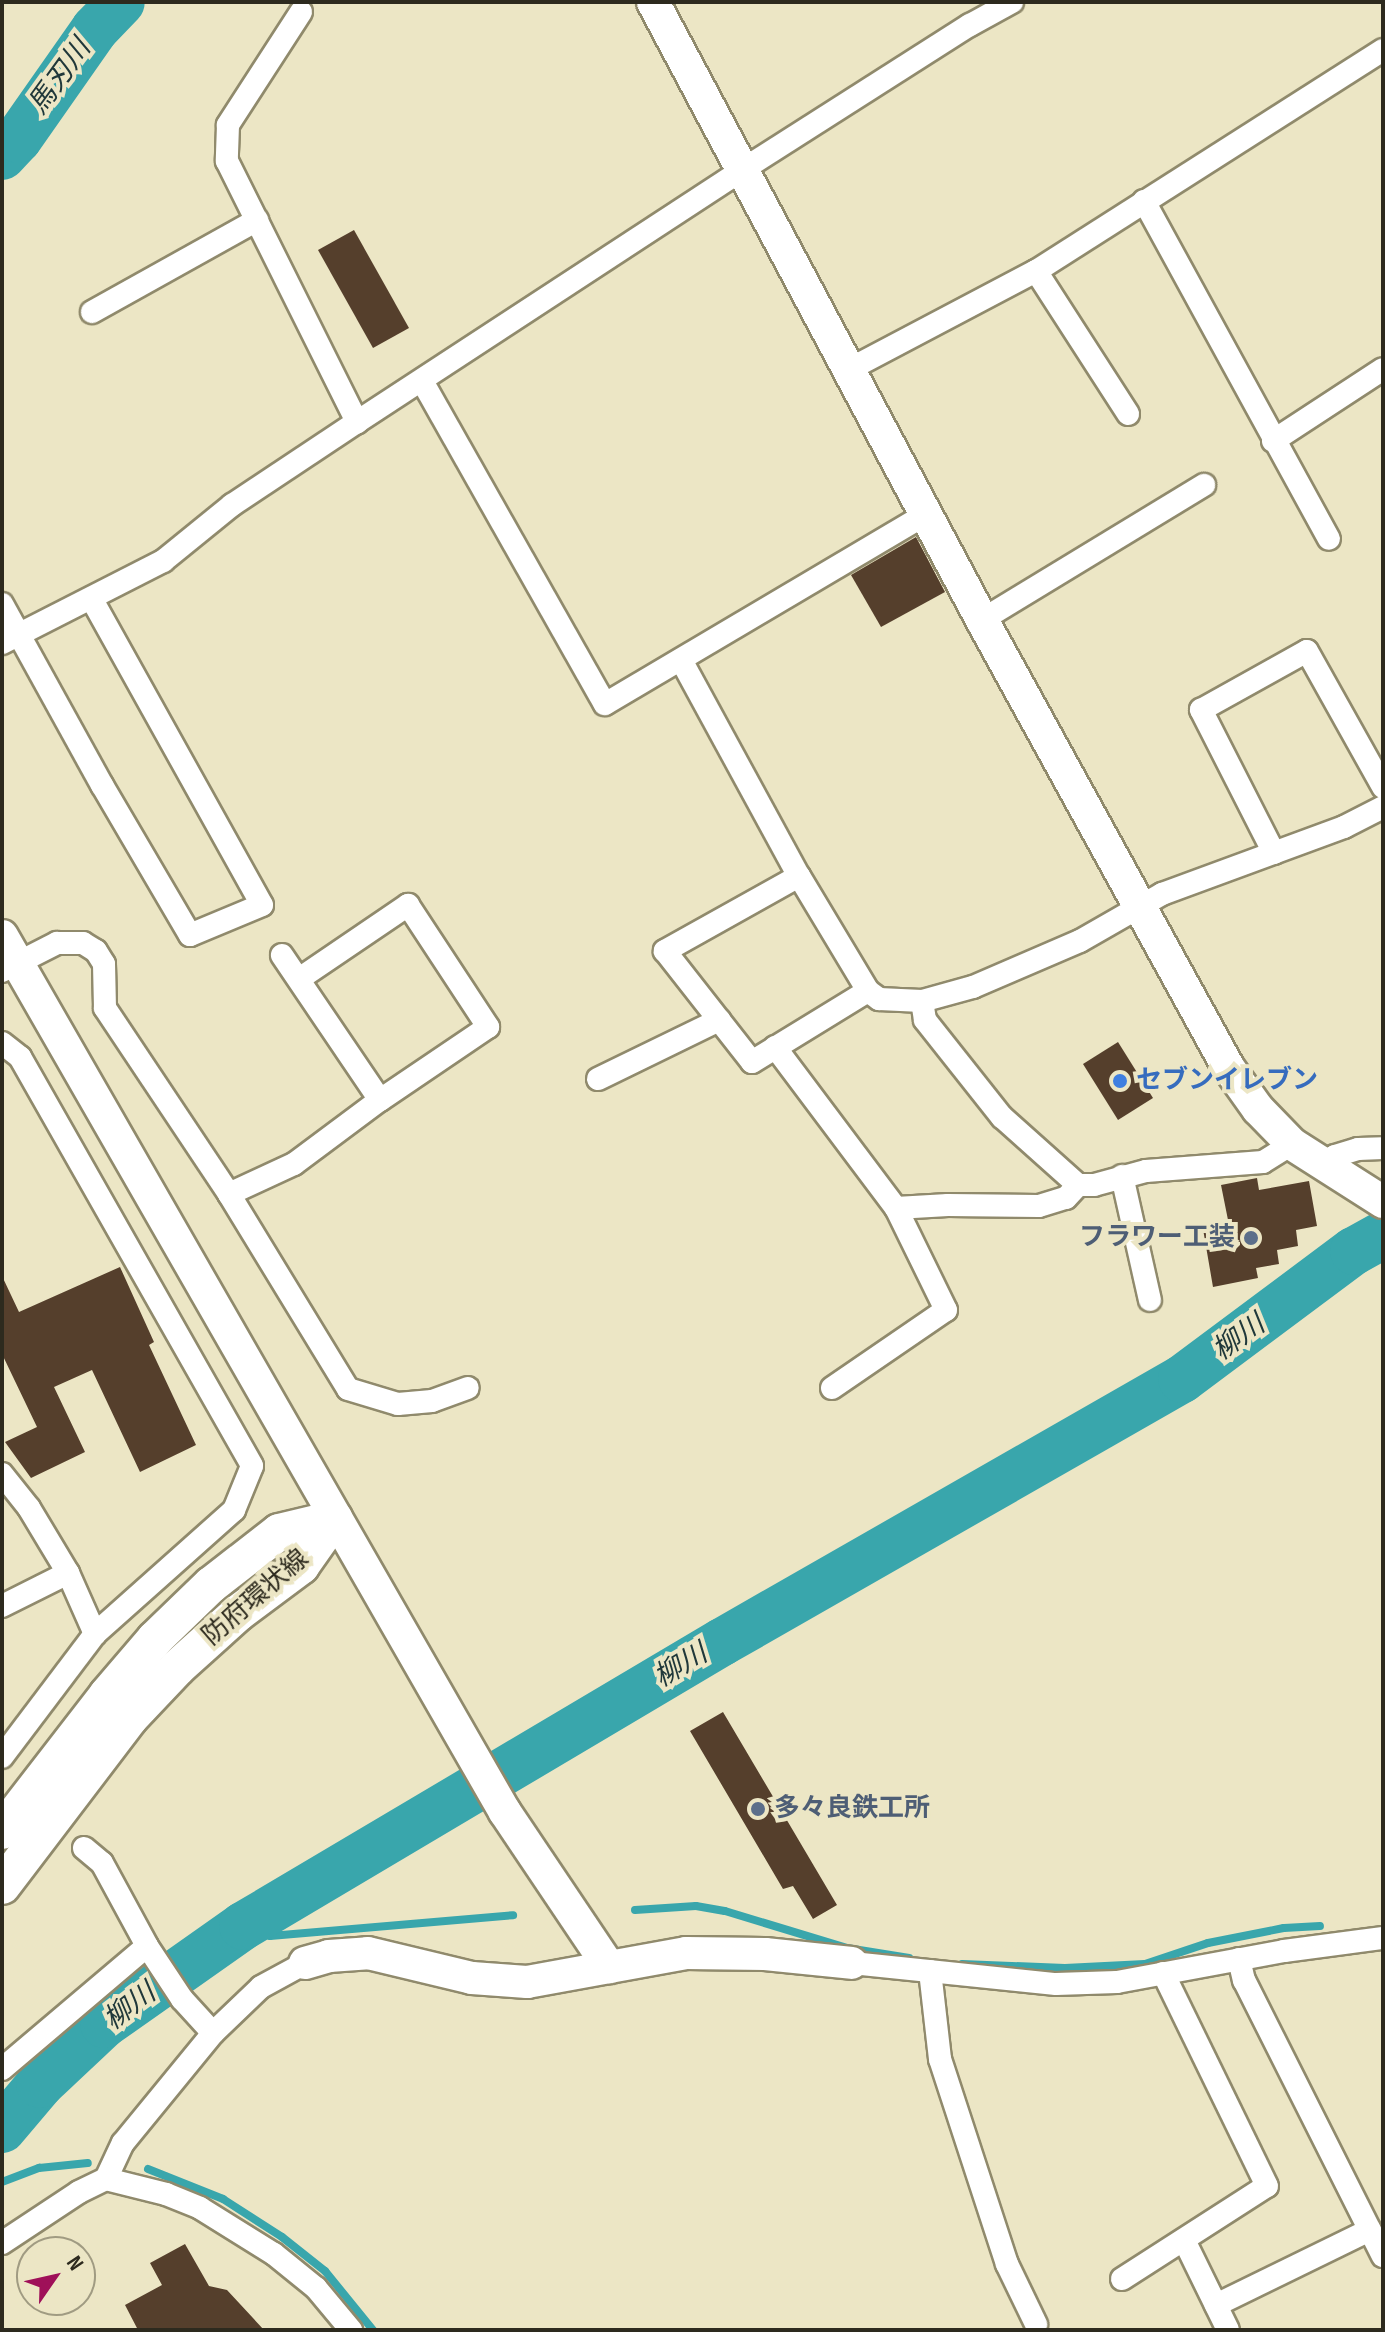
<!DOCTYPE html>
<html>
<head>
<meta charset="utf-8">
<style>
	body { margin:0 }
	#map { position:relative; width:1385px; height:2332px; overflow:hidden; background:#ece6c5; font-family:"Sofia Sans Condensed","Noto Sans JP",sans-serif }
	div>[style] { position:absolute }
	.water>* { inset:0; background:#39a6ac }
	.stream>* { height:8px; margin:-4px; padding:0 4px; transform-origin:4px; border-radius:4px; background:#39a6ac }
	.river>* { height:48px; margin:-24px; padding:0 24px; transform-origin:24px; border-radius:24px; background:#39a6ac }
	.building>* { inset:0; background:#553f2c }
	.roads { filter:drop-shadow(2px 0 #908a6c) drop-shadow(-2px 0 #908a6c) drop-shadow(0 2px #908a6c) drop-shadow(0 -2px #908a6c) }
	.street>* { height:22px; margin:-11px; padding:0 11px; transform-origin:11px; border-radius:11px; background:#fff }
	.secondary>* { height:32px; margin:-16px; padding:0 16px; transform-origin:16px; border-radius:16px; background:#fff }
	.primary>* { height:36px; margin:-18px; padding:0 18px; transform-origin:18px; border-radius:18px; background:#fff }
	.dots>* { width:22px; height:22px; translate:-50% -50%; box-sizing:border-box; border:4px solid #ece6c5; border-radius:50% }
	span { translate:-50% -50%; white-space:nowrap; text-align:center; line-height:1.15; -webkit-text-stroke:8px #ece6c5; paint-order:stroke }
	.shop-label { font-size:26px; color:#366cbe; font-weight:700 }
	.left { translate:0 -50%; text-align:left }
	.service-label { font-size:26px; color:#4e5e75; font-weight:700 }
	.right { translate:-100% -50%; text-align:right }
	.street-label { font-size:26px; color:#2d2a1e }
	.water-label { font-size:28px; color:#20383a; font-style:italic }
	.frame { position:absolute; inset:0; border:4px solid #2d2a1e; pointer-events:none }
	.north { position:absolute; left:16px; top:2236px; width:80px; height:80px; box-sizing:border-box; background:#ece6c5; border:2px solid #a09b82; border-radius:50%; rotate:56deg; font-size:22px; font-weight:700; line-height:32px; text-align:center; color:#2d2a1e }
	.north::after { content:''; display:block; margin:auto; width:28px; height:36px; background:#9f1059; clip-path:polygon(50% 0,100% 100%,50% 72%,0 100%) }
</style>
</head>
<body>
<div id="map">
	<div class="water">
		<i style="clip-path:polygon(104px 2024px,17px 2124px,2px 2144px,2px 2106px,68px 2045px)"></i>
	</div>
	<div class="stream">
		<i style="left:635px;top:1910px;width:61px;rotate:-3.8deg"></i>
		<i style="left:696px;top:1906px;width:29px;rotate:10deg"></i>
		<i style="left:725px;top:1911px;width:127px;rotate:16.9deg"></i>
		<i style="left:847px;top:1948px;width:63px;rotate:9.2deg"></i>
		<i style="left:243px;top:1926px;width:29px;rotate:20deg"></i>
		<i style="left:270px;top:1936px;width:244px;rotate:-4.9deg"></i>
		<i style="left:962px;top:1964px;width:103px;rotate:2.2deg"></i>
		<i style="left:1065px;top:1968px;width:80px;rotate:-2.9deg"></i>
		<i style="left:1145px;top:1964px;width:66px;rotate:-18.4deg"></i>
		<i style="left:1208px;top:1943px;width:77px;rotate:-11.2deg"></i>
		<i style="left:1284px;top:1928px;width:36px;rotate:-3deg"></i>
		<i style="left:148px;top:2169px;width:81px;rotate:21.8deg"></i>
		<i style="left:223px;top:2199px;width:70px;rotate:32.8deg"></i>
		<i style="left:282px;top:2237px;width:55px;rotate:38.3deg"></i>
		<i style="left:325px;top:2271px;width:76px;rotate:50.9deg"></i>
		<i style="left:2px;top:2182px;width:40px;rotate:-21deg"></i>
		<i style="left:39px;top:2168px;width:49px;rotate:-5.8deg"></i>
	</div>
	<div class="river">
		<i style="left:2px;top:156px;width:23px;rotate:-47deg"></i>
		<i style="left:18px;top:139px;width:134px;rotate:-55deg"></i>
		<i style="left:95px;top:29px;width:37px;rotate:-46deg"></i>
		<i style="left:2px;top:2129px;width:59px;rotate:-49.8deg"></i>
		<i style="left:40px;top:2084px;width:88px;rotate:-43.2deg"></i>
		<i style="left:104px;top:2024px;width:170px;rotate:-35.2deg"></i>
		<i style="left:243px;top:1926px;width:557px;rotate:-30.66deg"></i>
		<i style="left:722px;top:1642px;width:530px;rotate:-29.76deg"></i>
		<i style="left:1182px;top:1379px;width:214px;rotate:-36.7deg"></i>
		<i style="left:1354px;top:1251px;width:33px;rotate:-29deg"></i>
	</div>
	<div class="building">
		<i style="clip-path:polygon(354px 230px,409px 328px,373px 348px,318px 250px)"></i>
		<i style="clip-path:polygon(916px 537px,945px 592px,881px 627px,851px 575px)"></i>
		<i style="clip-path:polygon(1118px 1042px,1153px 1098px,1118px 1120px,1083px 1064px)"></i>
		<i style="clip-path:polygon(1257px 1178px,1259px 1190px,1309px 1181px,1317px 1226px,1296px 1230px,1298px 1246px,1277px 1250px,1279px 1264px,1256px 1268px,1258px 1278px,1213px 1287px,1203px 1229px,1229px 1225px,1221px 1185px)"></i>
		<i style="clip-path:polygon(120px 1267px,154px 1342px,149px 1345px,196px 1445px,140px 1472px,92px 1370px,54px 1387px,85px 1452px,31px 1478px,5px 1442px,37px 1427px,2px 1354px,2px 1276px,19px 1312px)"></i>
		<i style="clip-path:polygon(723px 1712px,837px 1905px,813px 1919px,793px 1886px,783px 1889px,690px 1731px)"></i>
		<i style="clip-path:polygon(185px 2244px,209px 2286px,227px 2290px,264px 2330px,138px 2330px,125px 2305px,162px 2285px,150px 2263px)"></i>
	</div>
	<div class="roads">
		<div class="street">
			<i style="left:301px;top:12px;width:135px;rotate:122.9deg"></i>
			<i style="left:228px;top:125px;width:36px;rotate:92deg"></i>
			<i style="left:227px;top:161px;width:292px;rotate:63.5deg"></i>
			<i style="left:1144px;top:201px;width:385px;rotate:61.3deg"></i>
			<i style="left:1036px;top:271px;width:170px;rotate:57.2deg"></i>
			<i style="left:92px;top:312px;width:189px;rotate:-29.1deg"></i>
			<i style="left:850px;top:369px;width:210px;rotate:-27.8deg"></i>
			<i style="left:1036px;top:271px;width:411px;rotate:-32.5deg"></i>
			<i style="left:422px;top:381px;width:371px;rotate:60.5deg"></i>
			<i style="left:605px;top:704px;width:375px;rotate:-30.6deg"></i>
			<i style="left:1273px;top:441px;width:131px;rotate:-33.2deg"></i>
			<i style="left:2px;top:604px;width:207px;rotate:61.1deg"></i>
			<i style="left:102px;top:785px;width:174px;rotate:59.6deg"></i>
			<i style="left:190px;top:935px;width:78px;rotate:-22.6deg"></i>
			<i style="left:262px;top:905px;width:351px;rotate:-119.1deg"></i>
			<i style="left:982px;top:620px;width:260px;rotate:-31.3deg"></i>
			<i style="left:2px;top:643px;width:181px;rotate:-27deg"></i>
			<i style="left:163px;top:561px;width:89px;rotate:-39.1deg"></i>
			<i style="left:232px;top:505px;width:150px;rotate:-33.6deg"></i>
			<i style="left:357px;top:422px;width:460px;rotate:-33.2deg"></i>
			<i style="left:742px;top:170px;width:270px;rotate:-32.5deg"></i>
			<i style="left:970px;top:25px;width:48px;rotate:-28.7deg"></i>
			<i style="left:681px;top:660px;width:246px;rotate:61.4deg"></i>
			<i style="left:799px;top:876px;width:134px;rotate:59deg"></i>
			<i style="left:1274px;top:853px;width:161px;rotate:-117deg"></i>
			<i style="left:1201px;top:710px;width:121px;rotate:-29.1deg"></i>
			<i style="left:1307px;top:651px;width:156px;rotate:60.8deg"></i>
			<i style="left:799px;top:876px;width:154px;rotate:150.8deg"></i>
			<i style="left:665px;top:951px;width:141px;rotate:51.9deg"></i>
			<i style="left:752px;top:1062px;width:136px;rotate:-31.5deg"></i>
			<i style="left:868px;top:991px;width:14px;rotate:36deg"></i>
			<i style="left:879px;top:999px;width:43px;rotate:2.7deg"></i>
			<i style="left:922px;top:1001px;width:53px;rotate:-15.4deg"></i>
			<i style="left:973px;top:987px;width:116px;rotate:-23.3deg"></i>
			<i style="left:1080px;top:941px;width:95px;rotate:-29.8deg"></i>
			<i style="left:1162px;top:894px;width:194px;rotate:-20.2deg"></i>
			<i style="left:1344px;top:827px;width:44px;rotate:-27.1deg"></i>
			<i style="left:2px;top:971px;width:62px;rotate:-27deg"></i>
			<i style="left:57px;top:943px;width:26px"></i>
			<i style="left:83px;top:943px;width:15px;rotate:32deg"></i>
			<i style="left:96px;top:951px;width:15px;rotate:58deg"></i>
			<i style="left:104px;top:964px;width:44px;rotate:88.7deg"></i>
			<i style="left:105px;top:1008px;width:224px;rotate:56.3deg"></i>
			<i style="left:229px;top:1194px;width:228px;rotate:58.6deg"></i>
			<i style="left:348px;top:1389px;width:52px;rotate:16.7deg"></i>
			<i style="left:398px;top:1404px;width:34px;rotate:-5deg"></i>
			<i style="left:432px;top:1401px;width:38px;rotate:-20deg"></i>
			<i style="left:299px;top:979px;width:132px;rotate:-34.2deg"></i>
			<i style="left:408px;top:905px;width:146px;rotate:56.7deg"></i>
			<i style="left:488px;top:1027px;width:130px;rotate:145.9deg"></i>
			<i style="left:922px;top:1001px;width:19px;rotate:81deg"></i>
			<i style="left:925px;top:1020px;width:124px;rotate:51.6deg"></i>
			<i style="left:1002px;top:1117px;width:102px;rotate:41.8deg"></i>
			<i style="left:1078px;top:1185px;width:16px"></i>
			<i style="left:1094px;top:1185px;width:54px;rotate:-15.1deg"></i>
			<i style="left:1146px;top:1171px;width:117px;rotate:-4.4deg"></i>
			<i style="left:1263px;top:1162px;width:34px;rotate:-32deg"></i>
			<i style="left:2px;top:1043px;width:23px;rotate:38deg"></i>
			<i style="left:20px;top:1057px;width:470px;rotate:60.4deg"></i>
			<i style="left:252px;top:1466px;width:48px;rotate:112.2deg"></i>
			<i style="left:234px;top:1510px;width:186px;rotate:138.3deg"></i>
			<i style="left:95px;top:1634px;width:154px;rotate:127.1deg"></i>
			<i style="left:775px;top:1047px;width:201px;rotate:53.1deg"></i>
			<i style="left:896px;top:1208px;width:52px;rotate:-3.3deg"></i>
			<i style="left:948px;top:1205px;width:91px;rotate:0.6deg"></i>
			<i style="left:1039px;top:1206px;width:28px;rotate:-17deg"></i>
			<i style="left:1066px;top:1198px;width:18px;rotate:-47deg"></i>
			<i style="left:598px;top:1079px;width:135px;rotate:-26deg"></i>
			<i style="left:1326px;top:1164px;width:12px;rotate:-42deg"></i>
			<i style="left:1335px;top:1156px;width:24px;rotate:-17deg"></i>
			<i style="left:1358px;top:1149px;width:25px;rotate:-2deg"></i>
			<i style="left:1122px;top:1176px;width:127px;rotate:77.3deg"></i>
			<i style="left:229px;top:1194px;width:72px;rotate:-24.8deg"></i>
			<i style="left:294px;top:1164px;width:107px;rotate:-36.7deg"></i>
			<i style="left:380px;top:1100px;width:175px;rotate:-124.1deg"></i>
			<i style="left:832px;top:1388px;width:138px;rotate:-34.4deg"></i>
			<i style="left:946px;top:1310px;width:114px;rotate:-116.1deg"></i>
			<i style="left:2px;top:1474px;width:43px;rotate:51.5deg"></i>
			<i style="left:29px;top:1508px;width:76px;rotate:59deg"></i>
			<i style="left:68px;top:1573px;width:67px;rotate:66.1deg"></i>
			<i style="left:2px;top:1606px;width:74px;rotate:-26.6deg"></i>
			<i style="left:84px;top:1848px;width:23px;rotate:40deg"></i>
			<i style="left:102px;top:1863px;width:94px;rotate:61.5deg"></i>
			<i style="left:147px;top:1946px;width:64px;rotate:56.6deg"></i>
			<i style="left:182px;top:1999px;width:46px;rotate:47.6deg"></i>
			<i style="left:1239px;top:1959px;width:22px;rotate:77deg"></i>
			<i style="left:1244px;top:1980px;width:309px;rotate:63.3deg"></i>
			<i style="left:852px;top:1963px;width:205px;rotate:5.9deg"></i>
			<i style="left:1056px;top:1984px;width:61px;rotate:-1.9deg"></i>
			<i style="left:1117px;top:1982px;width:170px;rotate:-10.5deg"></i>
			<i style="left:1284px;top:1951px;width:100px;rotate:-7.5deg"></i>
			<i style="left:930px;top:1971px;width:89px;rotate:83.5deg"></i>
			<i style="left:940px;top:2059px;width:216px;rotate:71.9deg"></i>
			<i style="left:1007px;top:2264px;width:67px;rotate:64.2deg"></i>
			<i style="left:2px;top:2069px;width:190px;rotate:-40.3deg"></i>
			<i style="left:106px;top:2179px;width:40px;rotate:-65deg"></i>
			<i style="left:123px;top:2143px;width:142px;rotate:-50.7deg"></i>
			<i style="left:213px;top:2033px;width:66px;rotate:-43.8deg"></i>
			<i style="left:261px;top:1987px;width:50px;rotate:-28.6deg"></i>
			<i style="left:1184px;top:2240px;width:100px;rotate:63.9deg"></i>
			<i style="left:2px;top:2243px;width:92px;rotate:-33.5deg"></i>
			<i style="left:79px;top:2192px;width:30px;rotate:-26deg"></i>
			<i style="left:106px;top:2179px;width:62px;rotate:14deg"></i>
			<i style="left:166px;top:2194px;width:37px;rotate:22deg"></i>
			<i style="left:200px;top:2208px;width:87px;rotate:31.9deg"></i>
			<i style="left:274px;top:2254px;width:54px;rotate:39deg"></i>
			<i style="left:316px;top:2288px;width:55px;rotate:50.2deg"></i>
			<i style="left:1122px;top:2279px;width:172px;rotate:-32.7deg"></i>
			<i style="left:1267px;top:2186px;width:237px;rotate:-116deg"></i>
			<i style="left:1216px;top:2305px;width:171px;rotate:-26deg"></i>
		</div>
		<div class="secondary">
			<i style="left:653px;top:2px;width:700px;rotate:61.97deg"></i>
			<i style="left:982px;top:620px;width:510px;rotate:61.17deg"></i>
			<i style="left:1228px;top:1067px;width:52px;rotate:54.5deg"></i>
			<i style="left:1258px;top:1109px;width:49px;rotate:45.8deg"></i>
			<i style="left:1292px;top:1144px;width:108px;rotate:32.5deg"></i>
			<i style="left:2px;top:936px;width:1010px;rotate:60.14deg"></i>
			<i style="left:505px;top:1812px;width:187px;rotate:56.1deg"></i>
			<i style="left:305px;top:1963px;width:25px;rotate:-16deg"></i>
			<i style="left:329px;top:1956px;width:39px;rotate:-4deg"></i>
			<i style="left:368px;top:1953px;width:107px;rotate:13.5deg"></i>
			<i style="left:472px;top:1978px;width:55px;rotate:4.2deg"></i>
			<i style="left:527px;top:1982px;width:162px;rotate:-10.3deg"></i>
			<i style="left:686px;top:1953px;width:79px;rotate:0.7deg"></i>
			<i style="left:765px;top:1954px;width:87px;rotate:5.9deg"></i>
		</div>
		<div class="primary">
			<i style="left:2px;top:1831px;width:172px;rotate:-52.3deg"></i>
			<i style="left:107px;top:1695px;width:74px;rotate:-49.4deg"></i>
			<i style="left:155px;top:1639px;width:78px;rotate:-44deg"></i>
			<i style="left:211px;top:1585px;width:86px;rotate:-37.9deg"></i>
			<i style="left:279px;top:1532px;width:57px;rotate:-13.3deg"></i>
			<i style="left:2px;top:1886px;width:210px;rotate:-52.7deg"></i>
			<i style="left:129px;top:1719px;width:70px;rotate:-46.7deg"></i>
			<i style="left:177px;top:1668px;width:82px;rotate:-42deg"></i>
			<i style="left:238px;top:1613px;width:79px;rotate:-36.7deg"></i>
			<i style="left:301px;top:1566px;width:57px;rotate:-54.9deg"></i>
		</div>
	</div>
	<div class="dots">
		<i style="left:1120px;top:1081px;background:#3f7fe0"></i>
		<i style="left:1251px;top:1238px;background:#5c6f8a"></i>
		<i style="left:758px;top:1809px;background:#5c6f8a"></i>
	</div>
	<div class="shop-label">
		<span class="left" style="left:1136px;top:1081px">セブンイレブン</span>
	</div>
	<div class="service-label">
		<span class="right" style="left:1235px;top:1238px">フラワー工装</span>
		<span class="left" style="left:774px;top:1809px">多々良鉄工所</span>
	</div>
	<div class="street-label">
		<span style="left:256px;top:1598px;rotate:-41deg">防府環状線</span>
	</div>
	<div class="water-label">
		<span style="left:60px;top:77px;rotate:-54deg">馬刃川</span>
		<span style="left:1239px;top:1338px;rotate:-36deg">柳川</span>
		<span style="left:681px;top:1666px;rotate:-31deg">柳川</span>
		<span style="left:130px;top:2007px;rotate:-37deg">柳川</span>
	</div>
	<div class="frame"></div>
	<div class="north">N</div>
</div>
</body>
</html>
